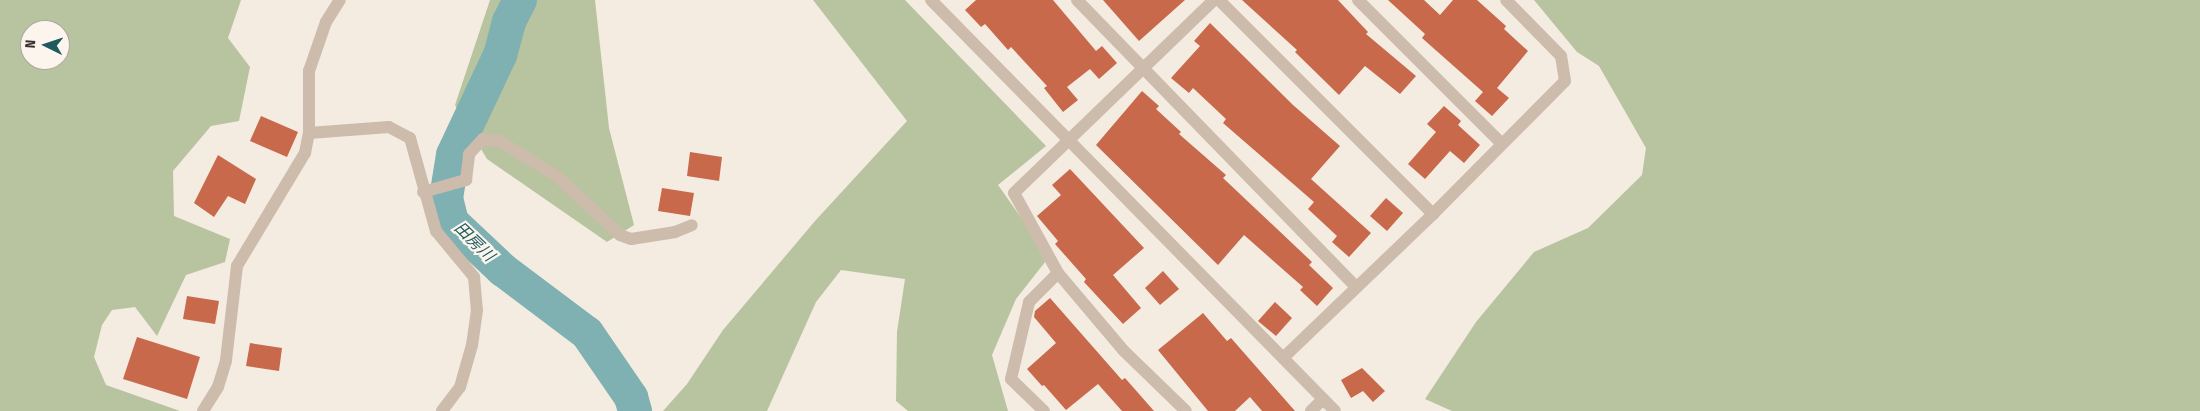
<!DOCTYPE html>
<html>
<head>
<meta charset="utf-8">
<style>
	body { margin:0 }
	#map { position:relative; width:2200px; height:411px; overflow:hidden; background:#f4ebe1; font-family:"Fira Sans Condensed","Noto Sans JP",sans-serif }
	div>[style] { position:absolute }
	.green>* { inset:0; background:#b8c4a0 }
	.river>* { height:34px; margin:-17px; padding:0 17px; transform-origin:17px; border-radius:17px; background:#7fb0b2 }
	.building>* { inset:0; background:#c8694b }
	.minor>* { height:12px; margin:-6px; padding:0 6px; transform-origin:6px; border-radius:6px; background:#cdbbac }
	span { translate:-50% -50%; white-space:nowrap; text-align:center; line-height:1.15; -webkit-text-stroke:4.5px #fbf5ee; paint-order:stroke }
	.water-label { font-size:16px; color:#1f5a5e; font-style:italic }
	.north { position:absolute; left:20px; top:20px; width:50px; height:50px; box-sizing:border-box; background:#fbf5ee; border:1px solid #aea6a0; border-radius:50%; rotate:274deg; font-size:14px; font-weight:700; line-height:20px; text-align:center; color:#3b302b }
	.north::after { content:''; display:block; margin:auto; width:18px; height:22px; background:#1f5a5e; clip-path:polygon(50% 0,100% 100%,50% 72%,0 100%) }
</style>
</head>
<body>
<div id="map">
	<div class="green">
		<i style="clip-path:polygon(evenodd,0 0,241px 0,228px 38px,250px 67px,239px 121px,211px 126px,173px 171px,174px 216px,230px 239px,225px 262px,186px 275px,157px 336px,135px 307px,112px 310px,102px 325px,94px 357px,106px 385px,180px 411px,0 411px,0 0,30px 30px,60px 30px,60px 60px,30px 60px,30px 30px)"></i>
		<i style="clip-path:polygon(490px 0,595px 0,609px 128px,634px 225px,607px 242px,487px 159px,455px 105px)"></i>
		<i style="clip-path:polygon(813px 0,905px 0,1046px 146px,998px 185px,1049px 257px,1016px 299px,992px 355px,1008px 411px,908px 411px,896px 401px,897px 332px,905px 279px,841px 270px,816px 302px,767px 411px,663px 411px,687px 384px,723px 330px,815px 221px,907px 121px)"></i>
		<i style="clip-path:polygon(1534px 0,2200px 0,2200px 411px,1452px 411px,1425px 399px,1476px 322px,1534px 252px,1588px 228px,1642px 175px,1646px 148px,1599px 66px,1577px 52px)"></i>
	</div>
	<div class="river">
		<i style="left:520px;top:0;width:25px;rotate:117deg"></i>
		<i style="left:509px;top:22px;width:34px;rotate:105deg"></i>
		<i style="left:500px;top:55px;width:110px;rotate:115.2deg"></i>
		<i style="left:453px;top:155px;width:44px;rotate:99.2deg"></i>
		<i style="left:446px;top:198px;width:25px;rotate:76deg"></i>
		<i style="left:452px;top:222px;width:70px;rotate:43.3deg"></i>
		<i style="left:503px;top:270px;width:105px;rotate:36.9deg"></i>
		<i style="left:587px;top:333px;width:78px;rotate:55.5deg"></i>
		<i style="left:631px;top:397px;width:15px;rotate:74deg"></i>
	</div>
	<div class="building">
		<i style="clip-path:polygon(976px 0,1053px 0,1096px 51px,1102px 46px,1117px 63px,1099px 79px,1090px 69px,1067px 87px,1078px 100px,1063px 112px,1044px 88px,1047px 86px,1011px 47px,1008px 50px,985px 24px,981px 27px,965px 10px)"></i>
		<i style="clip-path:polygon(1103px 0,1185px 0,1139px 41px)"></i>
		<i style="clip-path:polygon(1242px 0,1338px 0,1368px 32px,1366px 34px,1416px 76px,1400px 94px,1365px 66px,1339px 95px,1295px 52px,1297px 50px)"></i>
		<i style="clip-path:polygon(1388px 0,1424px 0,1440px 15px,1453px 0,1477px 0,1506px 26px,1504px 29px,1528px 51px,1497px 88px,1509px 98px,1492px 116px,1475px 101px,1483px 92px,1422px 38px,1425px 34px)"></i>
		<i style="clip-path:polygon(1210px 23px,1293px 105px,1340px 146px,1311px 179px,1371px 233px,1349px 257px,1332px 242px,1337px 236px,1308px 209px,1314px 202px,1223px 123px,1226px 119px,1193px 88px,1189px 93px,1171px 78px,1200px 46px,1194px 41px)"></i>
		<i style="clip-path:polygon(1142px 91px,1159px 106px,1156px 109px,1181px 132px,1179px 134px,1226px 175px,1223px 178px,1312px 262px,1309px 265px,1333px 288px,1317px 306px,1300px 290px,1303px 287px,1244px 235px,1218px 265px,1096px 145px)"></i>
		<i style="clip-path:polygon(1444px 106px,1461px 121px,1458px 125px,1480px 145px,1464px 163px,1450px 151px,1425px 179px,1408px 164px,1436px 132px,1427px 124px)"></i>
		<i style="clip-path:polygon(261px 116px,298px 132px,287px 157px,250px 141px)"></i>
		<i style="clip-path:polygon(690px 152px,722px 157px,719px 181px,687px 176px)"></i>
		<i style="clip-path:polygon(218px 155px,256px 179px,245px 204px,228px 196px,214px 217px,194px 203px)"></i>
		<i style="clip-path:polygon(1070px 169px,1144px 248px,1113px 275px,1141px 308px,1123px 324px,1084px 282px,1086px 279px,1055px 244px,1058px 241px,1037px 216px,1061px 195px,1052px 185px)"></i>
		<i style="clip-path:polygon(662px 188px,694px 193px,690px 216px,658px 211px)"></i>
		<i style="clip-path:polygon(1386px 198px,1403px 213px,1387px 231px,1370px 216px)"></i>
		<i style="clip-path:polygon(1163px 271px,1179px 289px,1160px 305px,1145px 288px)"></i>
		<i style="clip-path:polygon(187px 296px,219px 301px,215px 324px,183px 319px)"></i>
		<i style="clip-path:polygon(1050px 298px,1122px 380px,1125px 378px,1154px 411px,1122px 411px,1098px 384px,1066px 410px,1044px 385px,1042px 386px,1027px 369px,1056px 343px,1034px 317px,1035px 311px)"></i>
		<i style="clip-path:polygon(1275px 302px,1292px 318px,1276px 336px,1258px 321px)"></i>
		<i style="clip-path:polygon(1203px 313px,1227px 341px,1231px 338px,1295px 411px,1262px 411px,1250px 397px,1235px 411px,1208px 411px,1158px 350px)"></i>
		<i style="clip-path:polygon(137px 337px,200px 357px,187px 399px,123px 379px)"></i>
		<i style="clip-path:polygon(250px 343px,282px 348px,279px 371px,246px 366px)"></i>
		<i style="clip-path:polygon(1362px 368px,1385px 391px,1373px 402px,1363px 391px,1351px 398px,1341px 380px)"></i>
	</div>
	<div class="minor">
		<i style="left:931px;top:0;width:576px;rotate:45.49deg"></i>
		<i style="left:1077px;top:0;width:400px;rotate:45.8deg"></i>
		<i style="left:1219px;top:0;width:303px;rotate:45deg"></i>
		<i style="left:1358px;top:0;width:202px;rotate:45deg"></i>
		<i style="left:309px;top:133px;width:80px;rotate:-4.3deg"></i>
		<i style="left:389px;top:127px;width:24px;rotate:28deg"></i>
		<i style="left:410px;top:138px;width:97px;rotate:74.4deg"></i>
		<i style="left:436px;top:231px;width:60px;rotate:50.4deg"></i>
		<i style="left:474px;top:277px;width:33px;rotate:85deg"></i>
		<i style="left:477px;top:310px;width:35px;rotate:98deg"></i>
		<i style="left:472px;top:345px;width:44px;rotate:105.9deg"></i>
		<i style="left:460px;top:387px;width:30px;rotate:127deg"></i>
		<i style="left:423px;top:192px;width:45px;rotate:-15.6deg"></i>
		<i style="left:466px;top:180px;width:26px;rotate:-83deg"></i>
		<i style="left:469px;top:154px;width:21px;rotate:-47deg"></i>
		<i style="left:483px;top:139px;width:17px;rotate:7deg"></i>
		<i style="left:500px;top:141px;width:68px;rotate:31.8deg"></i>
		<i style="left:558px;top:177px;width:85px;rotate:43.1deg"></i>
		<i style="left:620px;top:235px;width:12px;rotate:20deg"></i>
		<i style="left:631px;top:239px;width:45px;rotate:-9deg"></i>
		<i style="left:675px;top:232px;width:18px;rotate:-22deg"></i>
		<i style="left:1058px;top:273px;width:102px;rotate:49.8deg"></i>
		<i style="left:1124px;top:351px;width:86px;rotate:44.1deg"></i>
		<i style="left:1283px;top:358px;width:208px;rotate:-43.8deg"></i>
		<i style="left:1433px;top:214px;width:187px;rotate:-45.2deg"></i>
		<i style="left:1565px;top:81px;width:25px;rotate:-99deg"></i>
		<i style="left:1561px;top:56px;width:78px;rotate:-134.5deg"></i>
		<i style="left:203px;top:411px;width:28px;rotate:-58deg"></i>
		<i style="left:218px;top:387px;width:28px;rotate:-73deg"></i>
		<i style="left:226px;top:360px;width:95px;rotate:-83.3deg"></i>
		<i style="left:237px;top:266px;width:132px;rotate:-59deg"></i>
		<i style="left:305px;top:153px;width:20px;rotate:-79deg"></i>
		<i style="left:309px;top:133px;width:62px;rotate:-90deg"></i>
		<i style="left:309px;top:71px;width:52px;rotate:-70.9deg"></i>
		<i style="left:326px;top:22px;width:26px;rotate:-58deg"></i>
		<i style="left:1044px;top:411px;width:46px;rotate:-135.9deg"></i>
		<i style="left:1011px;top:379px;width:79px;rotate:-76.8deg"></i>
		<i style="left:1029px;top:302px;width:41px;rotate:-45deg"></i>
		<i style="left:1058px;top:273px;width:91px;rotate:-118.8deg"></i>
		<i style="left:1014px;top:193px;width:278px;rotate:-44deg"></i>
		<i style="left:1311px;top:411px;width:17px;rotate:-45deg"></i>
	</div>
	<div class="water-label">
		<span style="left:474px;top:242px;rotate:44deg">田房川</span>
	</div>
	<div class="north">N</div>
</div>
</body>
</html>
